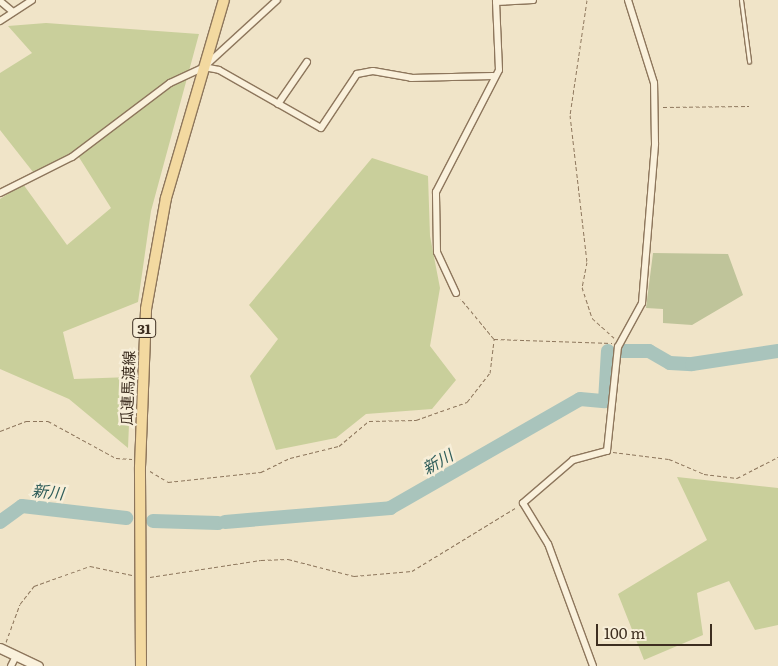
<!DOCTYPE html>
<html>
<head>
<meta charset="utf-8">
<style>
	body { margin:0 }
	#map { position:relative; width:778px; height:666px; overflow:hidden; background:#f0e4c8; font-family:Literata,"Noto Sans JP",serif }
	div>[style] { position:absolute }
	.green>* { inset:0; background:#c9cf9b }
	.cemetery>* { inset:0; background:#bfc49a }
	.river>* { height:14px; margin:-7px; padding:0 7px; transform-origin:7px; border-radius:7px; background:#a9c4bc }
	.path>* { height:1px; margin-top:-0.5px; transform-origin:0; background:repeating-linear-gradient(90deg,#8d765c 0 4px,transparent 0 6.5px) }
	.roads { filter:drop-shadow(1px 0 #8d765c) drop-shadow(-1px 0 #8d765c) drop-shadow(0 1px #8d765c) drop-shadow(0 -1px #8d765c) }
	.lane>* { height:3px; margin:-1.5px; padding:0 1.5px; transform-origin:1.5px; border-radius:1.5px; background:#faf1dc }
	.street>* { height:6px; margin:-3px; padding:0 3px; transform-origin:3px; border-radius:3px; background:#faf1dc }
	.secondary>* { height:9px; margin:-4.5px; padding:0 4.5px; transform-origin:4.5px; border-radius:4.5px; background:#faf1dc }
	.primary>* { height:10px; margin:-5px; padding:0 5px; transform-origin:5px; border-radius:5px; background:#f3d9a0 }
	span { translate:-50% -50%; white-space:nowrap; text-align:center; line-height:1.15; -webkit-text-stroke:5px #f7eed8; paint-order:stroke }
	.shield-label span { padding:1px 4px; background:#f7eed8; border:1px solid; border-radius:4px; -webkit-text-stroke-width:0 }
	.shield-label { font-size:14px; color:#3d2e20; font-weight:700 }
	.street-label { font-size:15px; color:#3d2e20 }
	.water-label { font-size:16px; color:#2f5d5a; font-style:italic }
	.scale { position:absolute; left:596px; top:624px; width:116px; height:22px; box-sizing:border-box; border:2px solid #3d2e20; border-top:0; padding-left:6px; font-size:15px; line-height:18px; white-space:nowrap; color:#3d2e20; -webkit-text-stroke:4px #f7eed8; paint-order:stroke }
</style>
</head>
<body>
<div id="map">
	<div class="green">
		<i style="clip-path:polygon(46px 23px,199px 34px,151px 211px,138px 302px,63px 332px,74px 379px,131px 377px,128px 448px,69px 399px,0 369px,0 199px,23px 184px,67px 245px,111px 208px,75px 151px,33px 172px,0 130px,0 73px,32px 53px,8px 26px)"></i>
		<i style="clip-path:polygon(372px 158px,428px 176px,430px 236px,440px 288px,430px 346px,456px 380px,432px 409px,366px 414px,336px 438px,276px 450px,250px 376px,278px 339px,249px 305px)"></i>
		<i style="clip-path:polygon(677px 477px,778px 488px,778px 625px,755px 630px,729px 581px,697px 593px,703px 635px,644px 660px,618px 594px,707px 540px)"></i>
	</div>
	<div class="cemetery">
		<i style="clip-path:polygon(653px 253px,728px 254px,743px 295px,692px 325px,663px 323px,663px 309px,646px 308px)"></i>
	</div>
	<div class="river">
		<i style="left:621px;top:351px;width:28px"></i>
		<i style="left:649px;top:351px;width:24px;rotate:30deg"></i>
		<i style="left:670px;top:363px;width:22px;rotate:3deg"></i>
		<i style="left:692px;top:364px;width:87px;rotate:-8.6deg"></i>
		<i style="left:153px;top:521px;width:65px;rotate:1.8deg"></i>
		<i style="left:0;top:522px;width:27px;rotate:-36deg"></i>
		<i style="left:22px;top:506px;width:105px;rotate:6.6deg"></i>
		<i style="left:225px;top:522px;width:166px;rotate:-4.8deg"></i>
		<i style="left:390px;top:508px;width:219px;rotate:-29.8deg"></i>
		<i style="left:580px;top:399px;width:25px;rotate:5deg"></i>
		<i style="left:605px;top:401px;width:50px;rotate:-86.6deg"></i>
	</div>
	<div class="path">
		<i style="left:587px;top:0;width:116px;rotate:98.4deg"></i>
		<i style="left:570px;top:115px;width:148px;rotate:83.4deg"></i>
		<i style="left:587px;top:262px;width:25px;rotate:101deg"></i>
		<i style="left:582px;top:287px;width:33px;rotate:72deg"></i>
		<i style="left:592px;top:318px;width:31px;rotate:42deg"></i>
		<i style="left:663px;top:107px;width:86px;rotate:-0.7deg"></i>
		<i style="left:494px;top:339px;width:118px;rotate:1.9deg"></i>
		<i style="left:0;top:431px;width:28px;rotate:-21deg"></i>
		<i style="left:26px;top:421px;width:22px"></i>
		<i style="left:48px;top:421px;width:77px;rotate:28.6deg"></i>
		<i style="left:116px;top:458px;width:16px;rotate:4deg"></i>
		<i style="left:613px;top:452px;width:56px;rotate:7.1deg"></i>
		<i style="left:669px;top:459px;width:38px;rotate:23deg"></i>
		<i style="left:704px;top:474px;width:33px;rotate:7deg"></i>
		<i style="left:737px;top:478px;width:46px;rotate:-27.1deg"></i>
		<i style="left:150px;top:471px;width:21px;rotate:31deg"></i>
		<i style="left:168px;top:482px;width:94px;rotate:-6.1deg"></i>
		<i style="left:261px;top:472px;width:32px;rotate:-26deg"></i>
		<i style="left:290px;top:458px;width:50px;rotate:-13.8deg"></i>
		<i style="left:339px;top:446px;width:39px;rotate:-40deg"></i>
		<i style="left:369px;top:421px;width:47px;rotate:-1.2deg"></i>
		<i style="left:416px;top:420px;width:54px;rotate:-19.4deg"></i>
		<i style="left:467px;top:402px;width:37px;rotate:-52deg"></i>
		<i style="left:490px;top:373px;width:34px;rotate:-83deg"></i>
		<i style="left:494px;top:339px;width:52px;rotate:-129.5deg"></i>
		<i style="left:150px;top:577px;width:112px;rotate:-8.7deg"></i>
		<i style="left:261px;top:560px;width:27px;rotate:-2deg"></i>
		<i style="left:288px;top:559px;width:68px;rotate:14.4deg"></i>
		<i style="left:354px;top:576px;width:58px;rotate:-4.9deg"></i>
		<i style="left:412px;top:571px;width:123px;rotate:-31.4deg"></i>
		<i style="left:6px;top:642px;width:40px;rotate:-69.8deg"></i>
		<i style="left:20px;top:604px;width:23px;rotate:-52deg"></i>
		<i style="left:34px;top:586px;width:59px;rotate:-19.7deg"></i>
		<i style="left:90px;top:566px;width:43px;rotate:12.1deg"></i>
	</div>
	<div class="roads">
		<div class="lane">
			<i style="left:741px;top:0;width:62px;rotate:82.5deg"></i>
		</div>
		<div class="street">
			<i style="left:0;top:1px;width:16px;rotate:40deg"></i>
			<i style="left:496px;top:2px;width:37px;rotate:-3deg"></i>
			<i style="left:0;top:21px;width:38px;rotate:-33deg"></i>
			<i style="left:204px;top:67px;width:15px;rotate:11deg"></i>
			<i style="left:219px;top:70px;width:117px;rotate:29.6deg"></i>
			<i style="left:321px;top:128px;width:65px;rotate:-56.3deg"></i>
			<i style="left:357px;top:74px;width:16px;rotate:-11deg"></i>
			<i style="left:373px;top:71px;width:39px;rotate:10deg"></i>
			<i style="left:411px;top:78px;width:82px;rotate:-1.4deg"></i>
			<i style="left:278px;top:104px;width:51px;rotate:-55.4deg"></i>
			<i style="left:0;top:193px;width:80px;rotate:-26.6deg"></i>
			<i style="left:72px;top:157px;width:123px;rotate:-37.1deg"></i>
			<i style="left:170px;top:83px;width:38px;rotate:-25deg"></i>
			<i style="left:204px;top:67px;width:99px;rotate:-42.5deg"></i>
			<i style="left:456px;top:293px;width:45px;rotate:-114.9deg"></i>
			<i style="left:437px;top:252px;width:60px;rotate:-91deg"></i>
			<i style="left:436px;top:192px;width:137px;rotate:-62.7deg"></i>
			<i style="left:499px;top:70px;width:70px;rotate:-92.5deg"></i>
			<i style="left:11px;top:666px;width:11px;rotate:-63deg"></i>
			<i style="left:593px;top:666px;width:130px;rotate:-110.2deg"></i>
			<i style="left:548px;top:544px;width:48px;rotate:-121.4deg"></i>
			<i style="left:523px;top:503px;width:66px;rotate:-40.7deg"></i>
			<i style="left:573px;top:460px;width:35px;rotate:-15deg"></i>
			<i style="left:607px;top:451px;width:105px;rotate:-84deg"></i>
			<i style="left:618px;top:347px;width:50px;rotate:-61.4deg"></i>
			<i style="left:642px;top:303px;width:160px;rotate:-85.3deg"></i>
			<i style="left:655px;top:144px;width:61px;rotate:-90.9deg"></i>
			<i style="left:654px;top:83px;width:87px;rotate:-107.4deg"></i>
		</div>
		<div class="secondary">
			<i style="left:0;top:648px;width:42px;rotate:25.3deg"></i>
		</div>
		<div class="primary">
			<i style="left:141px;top:666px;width:199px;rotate:-90.3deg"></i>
			<i style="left:140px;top:467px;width:158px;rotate:-87.8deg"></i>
			<i style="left:146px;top:309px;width:113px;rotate:-79.8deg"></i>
			<i style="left:166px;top:198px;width:206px;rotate:-73.7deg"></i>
		</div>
	</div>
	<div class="shield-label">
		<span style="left:144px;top:328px">31</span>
	</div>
	<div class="street-label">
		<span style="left:127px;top:388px;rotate:-88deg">瓜連馬渡線</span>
	</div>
	<div class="water-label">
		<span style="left:437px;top:461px;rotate:-30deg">新川</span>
		<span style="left:48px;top:491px;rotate:6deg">新川</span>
	</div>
	<div class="scale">100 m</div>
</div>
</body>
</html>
